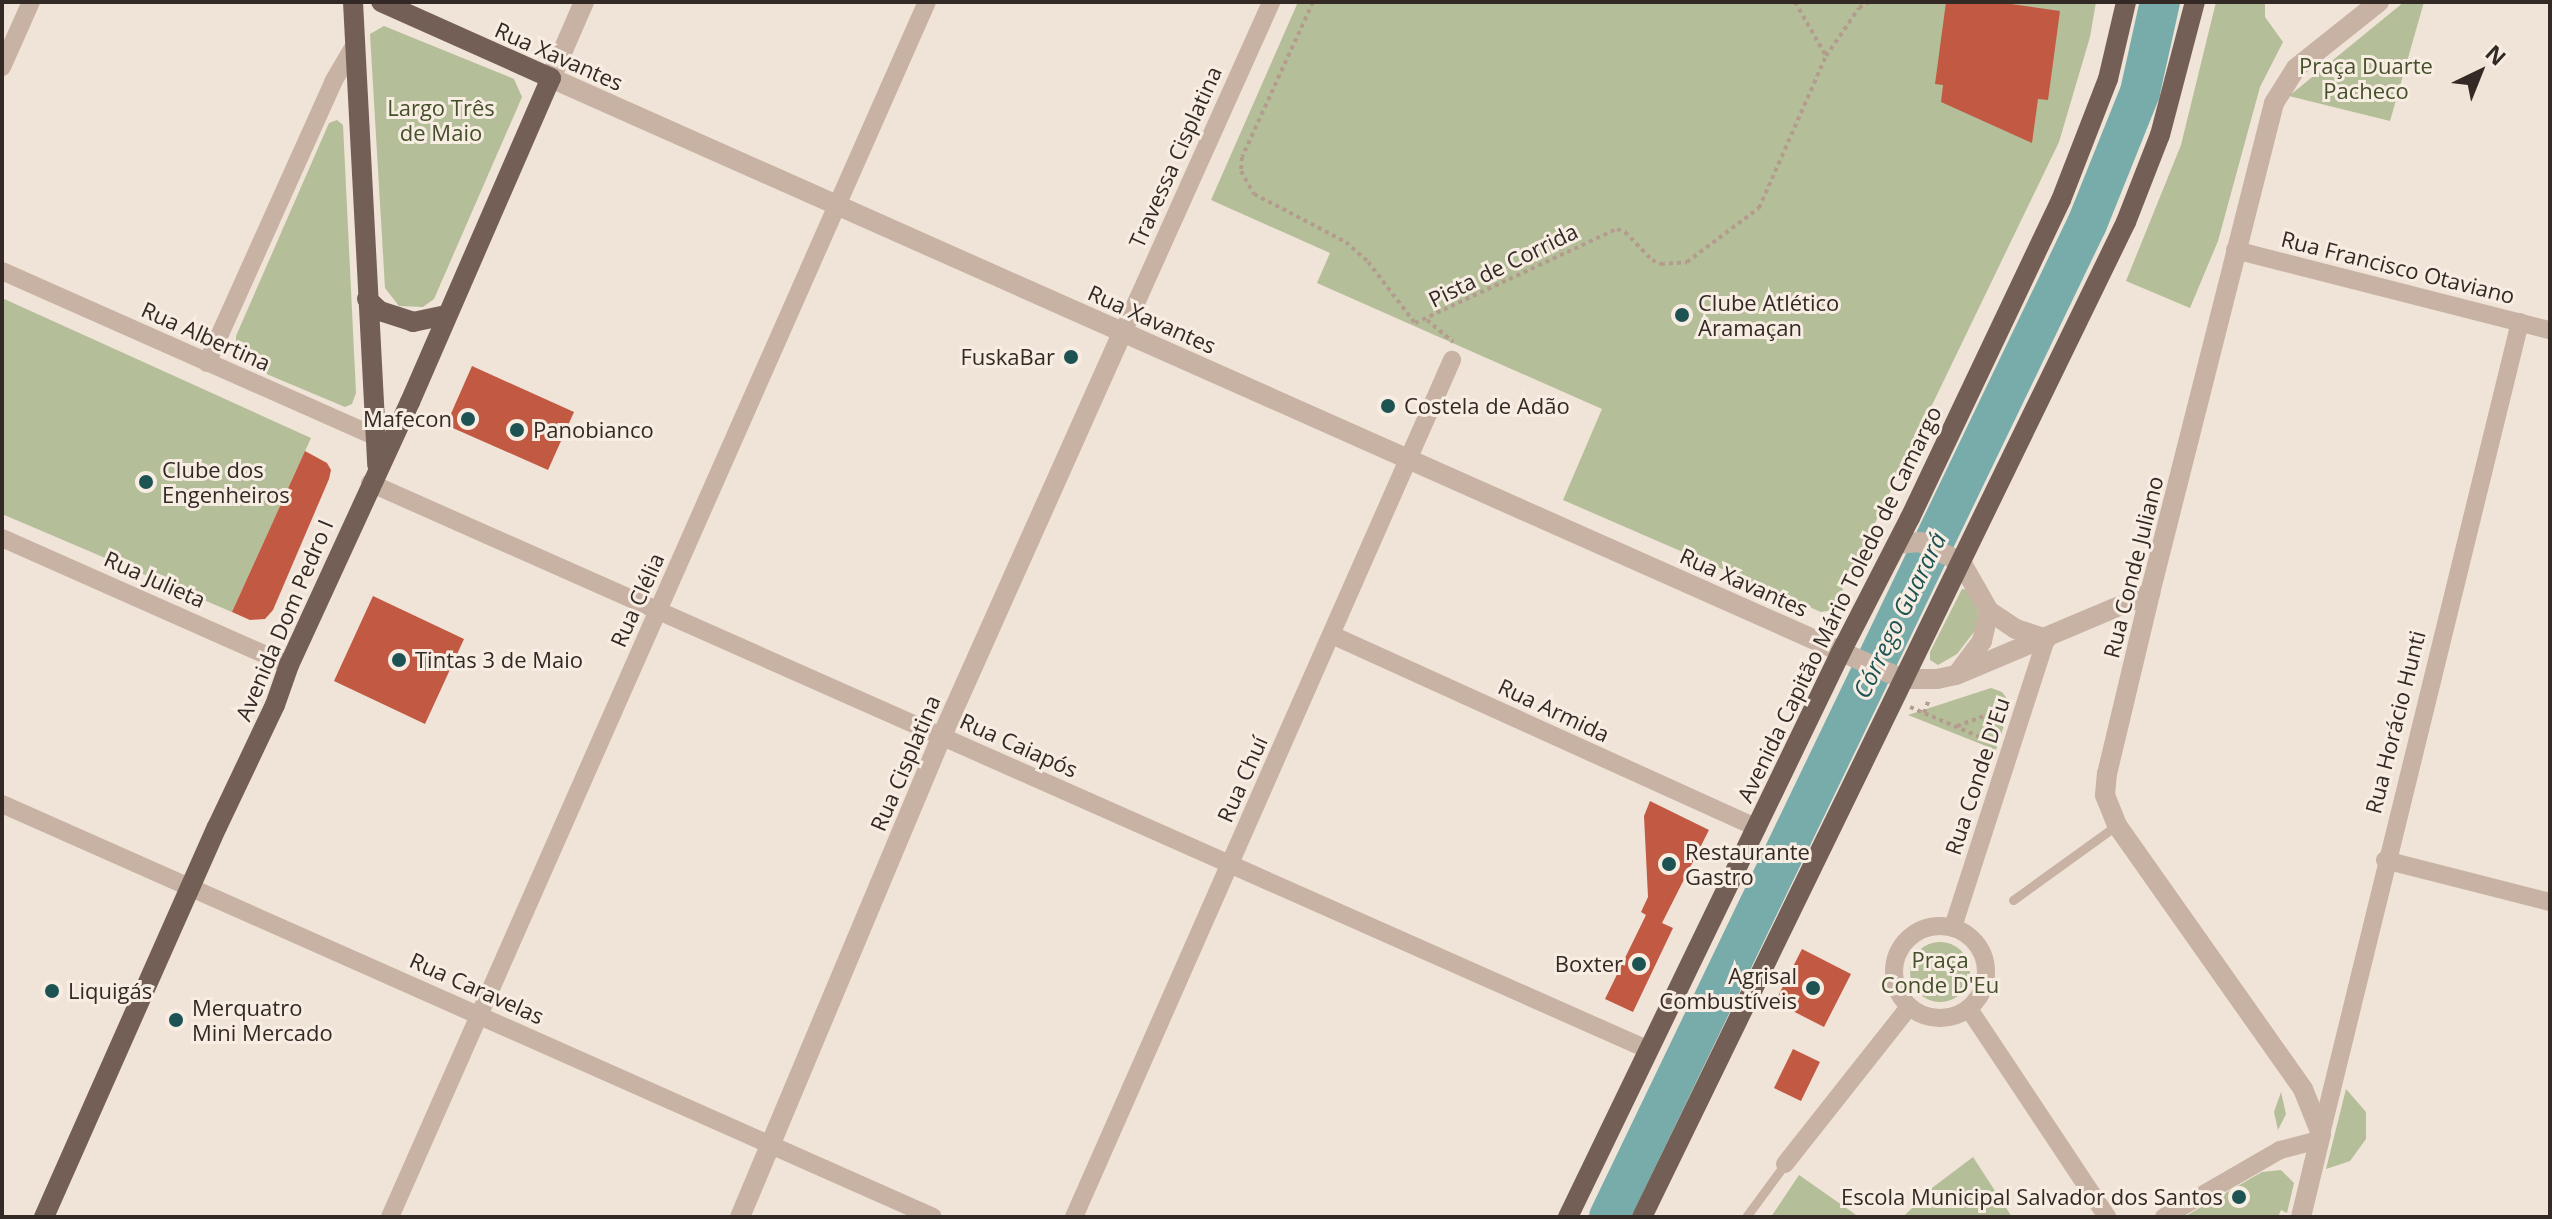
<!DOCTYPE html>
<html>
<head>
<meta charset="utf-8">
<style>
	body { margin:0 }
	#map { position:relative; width:2552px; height:1219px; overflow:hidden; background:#f0e3d7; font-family:"Open Sans",sans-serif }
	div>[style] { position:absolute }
	.green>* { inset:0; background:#b4be98 }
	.round { border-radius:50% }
	.river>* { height:40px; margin:-20px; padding:0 20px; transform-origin:20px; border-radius:20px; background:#77acab }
	.building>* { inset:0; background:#c25943 }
	.path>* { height:4px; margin-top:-2px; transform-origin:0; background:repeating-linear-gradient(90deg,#b39c8e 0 4px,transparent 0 8px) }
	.service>* { height:9px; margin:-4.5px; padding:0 4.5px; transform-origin:4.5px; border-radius:4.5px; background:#c7b2a4 }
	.minor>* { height:18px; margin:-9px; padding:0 9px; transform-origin:9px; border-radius:9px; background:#c7b2a4 }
	.minor>.ring { margin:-9px; padding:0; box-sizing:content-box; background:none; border:18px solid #c7b2a4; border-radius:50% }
	.tertiary>* { height:20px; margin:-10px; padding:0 10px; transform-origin:10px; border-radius:10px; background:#c7b2a4 }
	.primary>* { height:20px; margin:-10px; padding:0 10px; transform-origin:10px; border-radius:10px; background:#745f57 }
	.dots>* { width:22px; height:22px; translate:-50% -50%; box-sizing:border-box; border:4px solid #f8ede3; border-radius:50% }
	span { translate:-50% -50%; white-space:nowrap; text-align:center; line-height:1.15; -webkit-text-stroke:6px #f8ede3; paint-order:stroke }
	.street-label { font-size:22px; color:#332925 }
	.park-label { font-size:22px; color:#45502a }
	.poi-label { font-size:22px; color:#332925 }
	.left { translate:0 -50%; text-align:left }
	.right { translate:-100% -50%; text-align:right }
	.water-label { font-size:24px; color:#1d5353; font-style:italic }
	.frame { position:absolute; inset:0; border:4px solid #332925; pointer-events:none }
	.north { position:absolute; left:2440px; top:32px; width:80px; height:80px; -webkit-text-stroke:6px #f8ede3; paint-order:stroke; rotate:43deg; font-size:22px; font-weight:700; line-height:32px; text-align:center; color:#332925 }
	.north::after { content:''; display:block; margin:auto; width:28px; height:36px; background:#332925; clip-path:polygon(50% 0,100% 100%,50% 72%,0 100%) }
</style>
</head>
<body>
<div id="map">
	<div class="green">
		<i style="clip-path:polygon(1298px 2px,2096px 2px,2090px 37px,2059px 142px,1833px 610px,1821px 612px,1563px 500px,1602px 409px,1317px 283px,1330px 253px,1211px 200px)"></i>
		<i style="clip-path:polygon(2216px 2px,2265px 2px,2265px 17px,2283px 42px,2260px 87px,2218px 241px,2190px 308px,2126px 281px,2181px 145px)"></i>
		<i style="clip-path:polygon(2404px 2px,2424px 2px,2390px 121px,2289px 96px)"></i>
		<i style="clip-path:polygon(384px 26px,514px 79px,522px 97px,434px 299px,423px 307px,399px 306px,385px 288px,370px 34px)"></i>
		<i style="clip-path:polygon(337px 120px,343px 125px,356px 393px,352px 404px,345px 407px,243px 364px,236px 351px,236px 336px,329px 123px)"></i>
		<i style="clip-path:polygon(2px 298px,311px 438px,232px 612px,2px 514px)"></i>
		<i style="clip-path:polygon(1962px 589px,1968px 590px,1978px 612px,1977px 628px,1957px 654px,1938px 665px,1930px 660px,1930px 652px)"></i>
		<i style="clip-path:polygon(1991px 688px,2002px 692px,2011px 704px,1996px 750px,1908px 715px)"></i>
		<i class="round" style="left:1910px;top:942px;width:60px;height:60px"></i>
		<i style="clip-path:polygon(2346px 1089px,2366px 1112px,2366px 1139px,2350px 1161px,2326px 1169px)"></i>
		<i style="clip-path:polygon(2281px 1092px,2286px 1114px,2278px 1130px,2274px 1112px)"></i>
		<i style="clip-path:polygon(1973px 1157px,2012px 1217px,1903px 1217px,1932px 1188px)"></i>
		<i style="clip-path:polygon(2281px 1170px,2294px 1183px,2287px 1213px,2281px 1210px,2278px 1217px,2184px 1217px,2262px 1172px)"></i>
		<i style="clip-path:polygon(1799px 1175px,1859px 1217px,1771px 1217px)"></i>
	</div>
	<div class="river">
		<i style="left:1609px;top:1217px;width:1102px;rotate:-64.3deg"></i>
		<i style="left:2087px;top:224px;width:142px;rotate:-68.1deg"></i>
		<i style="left:2140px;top:92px;width:92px;rotate:-77.5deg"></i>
	</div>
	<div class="building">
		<i style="clip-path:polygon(1946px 2px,1997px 2px,2060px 11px,2048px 100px,2038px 99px,2032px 143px,1941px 102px,1943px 85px,1935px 84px)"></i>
		<i style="clip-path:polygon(472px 366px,574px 412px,548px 470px,446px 425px)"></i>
		<i style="clip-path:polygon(305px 451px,327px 463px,331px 470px,329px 479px,273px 610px,265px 619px,250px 620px,232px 612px)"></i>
		<i style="clip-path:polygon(373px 596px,464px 639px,425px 724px,334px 681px)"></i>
		<i style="clip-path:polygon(1650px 801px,1709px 830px,1662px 923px,1673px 928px,1633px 1012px,1605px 999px,1646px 915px,1641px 912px,1648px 897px,1644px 816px)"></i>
		<i style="clip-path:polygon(1802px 949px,1851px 974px,1824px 1027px,1775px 1002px)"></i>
		<i style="clip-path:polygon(1793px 1049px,1820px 1062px,1801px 1101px,1774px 1088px)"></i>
	</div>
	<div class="path">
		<i style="left:1313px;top:2px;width:170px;rotate:114.6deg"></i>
		<i style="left:1242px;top:157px;width:14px;rotate:94deg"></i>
		<i style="left:1241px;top:171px;width:26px;rotate:61deg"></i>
		<i style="left:1254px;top:194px;width:104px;rotate:27.6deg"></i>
		<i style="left:1346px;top:242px;width:30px;rotate:42deg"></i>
		<i style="left:1368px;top:262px;width:77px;rotate:52.4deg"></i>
		<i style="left:1415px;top:323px;width:223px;rotate:-25deg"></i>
		<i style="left:1617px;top:229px;width:9px;rotate:21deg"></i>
		<i style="left:1625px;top:232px;width:39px;rotate:46deg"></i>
		<i style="left:1652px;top:260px;width:10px;rotate:24deg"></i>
		<i style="left:1661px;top:264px;width:26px;rotate:-4deg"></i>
		<i style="left:1687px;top:262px;width:90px;rotate:-36.9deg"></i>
		<i style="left:1759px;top:208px;width:166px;rotate:-66.2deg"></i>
		<i style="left:1826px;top:56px;width:58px;rotate:-55.5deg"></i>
		<i style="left:1859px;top:8px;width:12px;rotate:-31deg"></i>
		<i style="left:1795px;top:2px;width:62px;rotate:60.1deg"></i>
		<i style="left:1427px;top:320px;width:34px;rotate:40deg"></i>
		<i style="left:1910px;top:707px;width:91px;rotate:23.2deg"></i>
		<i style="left:1924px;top:713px;width:15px;rotate:-70deg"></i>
		<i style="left:1957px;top:726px;width:47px;rotate:-20deg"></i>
	</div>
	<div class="service">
		<i style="left:2013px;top:900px;width:128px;rotate:-35.8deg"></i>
		<i style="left:1746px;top:1217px;width:66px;rotate:-53.7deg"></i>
	</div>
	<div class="minor">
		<i style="left:2px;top:67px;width:71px;rotate:-66deg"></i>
		<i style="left:2235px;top:250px;width:325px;rotate:14.3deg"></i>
		<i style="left:2px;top:271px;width:422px;rotate:23.9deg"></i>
		<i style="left:1123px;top:332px;width:362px;rotate:-65.8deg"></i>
		<i style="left:207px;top:363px;width:308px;rotate:-65.8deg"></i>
		<i style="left:333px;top:82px;width:42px;rotate:-59.7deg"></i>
		<i style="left:370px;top:483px;width:1399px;rotate:23.91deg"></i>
		<i style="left:2px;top:538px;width:314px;rotate:23.9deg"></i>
		<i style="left:1332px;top:635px;width:467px;rotate:24.4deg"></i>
		<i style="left:2px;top:804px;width:1018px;rotate:23.92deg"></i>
		<i style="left:2385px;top:860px;width:170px;rotate:14.3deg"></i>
		<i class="ring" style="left:1894px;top:926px;width:74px;height:74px"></i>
		<i style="left:1953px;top:927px;width:303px;rotate:-72.1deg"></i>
		<i style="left:1969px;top:1009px;width:250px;rotate:56.4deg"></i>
		<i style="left:2321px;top:1134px;width:836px;rotate:-76.23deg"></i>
		<i style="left:1785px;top:1164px;width:200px;rotate:-51.7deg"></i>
		<i style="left:390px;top:1217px;width:1328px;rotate:-66.16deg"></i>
		<i style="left:1074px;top:1217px;width:937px;rotate:-66.2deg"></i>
		<i style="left:2164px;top:1217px;width:134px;rotate:-30deg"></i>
		<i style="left:2280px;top:1150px;width:40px;rotate:-14.4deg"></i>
	</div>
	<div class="tertiary">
		<i style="left:584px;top:2px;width:83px;rotate:113.5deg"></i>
		<i style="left:551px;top:78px;width:1480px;rotate:23.97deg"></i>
		<i style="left:1903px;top:679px;width:34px"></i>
		<i style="left:1937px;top:679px;width:19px;rotate:-12deg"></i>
		<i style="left:1956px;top:675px;width:211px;rotate:-22.9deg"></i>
		<i style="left:1897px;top:544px;width:23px;rotate:-5deg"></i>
		<i style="left:1920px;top:542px;width:46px;rotate:26deg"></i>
		<i style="left:1961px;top:562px;width:56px;rotate:60.3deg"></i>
		<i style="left:1989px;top:611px;width:32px;rotate:34deg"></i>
		<i style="left:2016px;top:629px;width:32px;rotate:18deg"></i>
		<i style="left:1958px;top:673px;width:40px;rotate:-53deg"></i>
		<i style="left:1982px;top:641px;width:31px;rotate:-77deg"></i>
		<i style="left:740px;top:1217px;width:519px;rotate:-67.24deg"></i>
		<i style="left:941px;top:738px;width:445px;rotate:-65.9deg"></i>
		<i style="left:2301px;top:1217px;width:85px;rotate:-76.5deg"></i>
		<i style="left:2321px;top:1134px;width:48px;rotate:-111.8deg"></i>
		<i style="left:2303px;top:1089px;width:323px;rotate:-125.2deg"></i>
		<i style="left:2117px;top:825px;width:32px;rotate:-112deg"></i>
		<i style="left:2105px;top:795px;width:21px;rotate:-85deg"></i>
		<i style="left:2107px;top:774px;width:186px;rotate:-76.6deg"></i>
		<i style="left:2150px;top:593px;width:505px;rotate:-75.8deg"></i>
		<i style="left:2274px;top:103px;width:41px;rotate:-57.8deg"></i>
		<i style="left:2296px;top:68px;width:106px;rotate:-38.5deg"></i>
	</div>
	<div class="primary">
		<i style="left:353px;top:2px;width:464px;rotate:87deg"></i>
		<i style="left:367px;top:299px;width:18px;rotate:43deg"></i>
		<i style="left:380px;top:311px;width:35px;rotate:18deg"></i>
		<i style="left:413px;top:322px;width:35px;rotate:-12deg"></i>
		<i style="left:44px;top:1217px;width:427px;rotate:-66.1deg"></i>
		<i style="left:217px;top:827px;width:135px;rotate:-64.6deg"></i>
		<i style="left:275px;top:705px;width:42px;rotate:-70.7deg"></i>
		<i style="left:289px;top:665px;width:289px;rotate:-65.3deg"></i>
		<i style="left:410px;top:402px;width:353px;rotate:-66.5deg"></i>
		<i style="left:551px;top:78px;width:186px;rotate:-155.9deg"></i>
		<i style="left:1568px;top:1217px;width:627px;rotate:-64.21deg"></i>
		<i style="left:1841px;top:652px;width:151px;rotate:-62.8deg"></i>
		<i style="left:1910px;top:518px;width:352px;rotate:-64.6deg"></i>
		<i style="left:2061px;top:200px;width:130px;rotate:-68.8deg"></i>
		<i style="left:2108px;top:79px;width:79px;rotate:-76.8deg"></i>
		<i style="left:1642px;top:1217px;width:1106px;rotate:-64.06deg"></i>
		<i style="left:2126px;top:222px;width:93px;rotate:-68.7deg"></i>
		<i style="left:2160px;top:135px;width:138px;rotate:-75.3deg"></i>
	</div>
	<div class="dots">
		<i style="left:1682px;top:315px;background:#1d5353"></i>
		<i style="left:1071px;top:357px;background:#1d5353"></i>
		<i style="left:1388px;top:406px;background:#1d5353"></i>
		<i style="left:468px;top:419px;background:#1d5353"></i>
		<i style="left:517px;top:430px;background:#1d5353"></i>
		<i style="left:146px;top:482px;background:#1d5353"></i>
		<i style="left:399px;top:660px;background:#1d5353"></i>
		<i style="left:1669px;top:864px;background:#1d5353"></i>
		<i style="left:1639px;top:964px;background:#1d5353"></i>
		<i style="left:1813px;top:988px;background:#1d5353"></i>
		<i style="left:52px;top:991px;background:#1d5353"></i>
		<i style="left:176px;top:1020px;background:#1d5353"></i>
		<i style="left:2239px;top:1197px;background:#1d5353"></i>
	</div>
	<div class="street-label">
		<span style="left:559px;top:56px;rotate:24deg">Rua Xavantes</span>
		<span style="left:1175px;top:157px;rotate:-66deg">Travessa Cisplatina</span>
		<span style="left:1503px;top:265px;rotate:-26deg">Pista de Corrida</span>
		<span style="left:2398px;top:267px;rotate:14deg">Rua Francisco Otaviano</span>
		<span style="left:1152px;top:319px;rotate:24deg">Rua Xavantes</span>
		<span style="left:206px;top:336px;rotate:24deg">Rua Albertina</span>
		<span style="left:2133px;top:567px;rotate:-76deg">Rua Conde Juliano</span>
		<span style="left:155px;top:579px;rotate:24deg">Rua Julieta</span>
		<span style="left:1744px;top:582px;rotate:24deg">Rua Xavantes</span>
		<span style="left:637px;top:600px;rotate:-66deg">Rua Clélia</span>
		<span style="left:1839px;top:604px;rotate:-64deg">Avenida Capitão Mário Toledo de Camargo</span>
		<span style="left:284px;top:620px;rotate:-67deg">Avenida Dom Pedro I</span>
		<span style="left:1554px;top:710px;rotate:25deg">Rua Armida</span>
		<span style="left:2395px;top:722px;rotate:-76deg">Rua Horácio Hunti</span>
		<span style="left:1019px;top:745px;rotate:24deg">Rua Caiapós</span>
		<span style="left:905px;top:763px;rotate:-67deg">Rua Cisplatina</span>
		<span style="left:1977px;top:776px;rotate:-72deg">Rua Conde D'Eu</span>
		<span style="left:1242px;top:779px;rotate:-66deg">Rua Chuí</span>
		<span style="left:477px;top:988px;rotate:24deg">Rua Caravelas</span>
	</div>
	<div class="park-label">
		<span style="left:2366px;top:78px">Praça Duarte<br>Pacheco</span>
		<span style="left:441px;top:120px">Largo Três<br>de Maio</span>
		<span style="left:1940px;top:972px">Praça<br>Conde D'Eu</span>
	</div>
	<div class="poi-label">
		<span class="left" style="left:1698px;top:315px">Clube Atlético<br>Aramaçan</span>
		<span class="right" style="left:1055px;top:357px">FuskaBar</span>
		<span class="left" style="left:1404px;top:406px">Costela de Adão</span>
		<span class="right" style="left:452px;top:419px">Mafecon</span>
		<span class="left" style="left:533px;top:430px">Panobianco</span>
		<span class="left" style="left:162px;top:482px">Clube dos<br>Engenheiros</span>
		<span class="left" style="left:415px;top:660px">Tintas 3 de Maio</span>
		<span class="left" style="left:1685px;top:864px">Restaurante<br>Gastro</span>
		<span class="right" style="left:1623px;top:964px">Boxter</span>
		<span class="right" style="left:1797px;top:988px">Agrisal<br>Combustíveis</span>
		<span class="left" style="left:68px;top:991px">Liquigás</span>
		<span class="left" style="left:192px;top:1020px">Merquatro<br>Mini Mercado</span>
		<span class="right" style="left:2223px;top:1197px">Escola Municipal Salvador dos Santos</span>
	</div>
	<div class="water-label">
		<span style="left:1899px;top:615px;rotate:-64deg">Córrego Guarará</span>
	</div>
	<div class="frame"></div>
	<div class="north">N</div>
</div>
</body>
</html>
